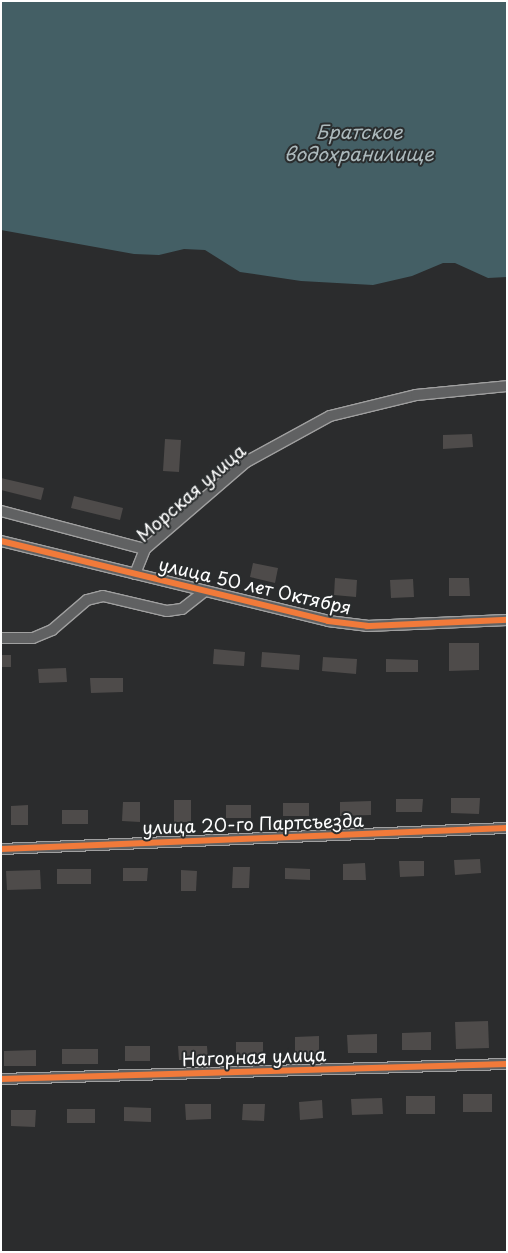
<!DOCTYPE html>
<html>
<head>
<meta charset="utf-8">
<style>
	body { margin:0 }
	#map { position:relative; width:508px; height:1253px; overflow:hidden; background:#2b2c2d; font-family:"Playpen Sans",sans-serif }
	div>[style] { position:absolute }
	.water>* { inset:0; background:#445f65 }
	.building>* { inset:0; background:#4e4b4a }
	.roads { filter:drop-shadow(1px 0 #a0a0a0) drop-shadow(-1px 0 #a0a0a0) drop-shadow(0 1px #a0a0a0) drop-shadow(0 -1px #a0a0a0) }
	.street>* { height:10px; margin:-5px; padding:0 5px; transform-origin:5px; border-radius:5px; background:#606162 }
	.cycleway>* { height:6px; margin:-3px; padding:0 3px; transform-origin:3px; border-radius:3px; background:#f17a3a }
	span { translate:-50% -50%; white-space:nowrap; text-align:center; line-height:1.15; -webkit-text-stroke:4px #2a2d2e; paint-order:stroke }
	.street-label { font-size:18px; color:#fff }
	.water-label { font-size:19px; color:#acb9bc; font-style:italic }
	.frame { position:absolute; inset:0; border:2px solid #fff; pointer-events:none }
</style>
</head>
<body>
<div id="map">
	<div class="water">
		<i style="clip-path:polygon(1px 1px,507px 1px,507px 277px,488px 278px,455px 263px,443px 263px,412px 276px,373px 285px,301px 281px,240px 272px,205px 250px,184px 249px,159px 255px,134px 254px,1px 230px)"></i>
	</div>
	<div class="building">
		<i style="clip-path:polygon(472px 434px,473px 447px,443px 449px,443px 435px)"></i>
		<i style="clip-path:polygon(165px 439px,181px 440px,179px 472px,163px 471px)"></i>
		<i style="clip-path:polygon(1px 478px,44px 488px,41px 500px,1px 490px)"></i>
		<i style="clip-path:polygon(74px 496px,123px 508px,120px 520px,71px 508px)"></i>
		<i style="clip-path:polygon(253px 563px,278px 568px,275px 583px,250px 577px)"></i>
		<i style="clip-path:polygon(335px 578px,357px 580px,356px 597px,334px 595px)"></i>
		<i style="clip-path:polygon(449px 578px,469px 578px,470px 596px,449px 596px)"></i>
		<i style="clip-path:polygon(413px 579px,414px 597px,391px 598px,390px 580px)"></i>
		<i style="clip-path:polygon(449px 643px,479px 643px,479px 670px,449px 671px)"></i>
		<i style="clip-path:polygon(214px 649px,245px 652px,244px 666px,213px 664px)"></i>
		<i style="clip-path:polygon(262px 652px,300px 655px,299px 670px,261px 667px)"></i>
		<i style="clip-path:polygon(1px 655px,11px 655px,11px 667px,1px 667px)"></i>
		<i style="clip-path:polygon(323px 657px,357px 659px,356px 674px,322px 671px)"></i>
		<i style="clip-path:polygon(386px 659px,418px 660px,418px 672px,386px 672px)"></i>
		<i style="clip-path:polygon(66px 668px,67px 682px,39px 683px,38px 669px)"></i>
		<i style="clip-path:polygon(90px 678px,123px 678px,123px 692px,91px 693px)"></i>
		<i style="clip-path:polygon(451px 798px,480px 798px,479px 814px,451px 813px)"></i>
		<i style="clip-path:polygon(396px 799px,423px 799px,422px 812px,396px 812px)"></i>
		<i style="clip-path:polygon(174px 800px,191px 800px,191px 822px,174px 822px)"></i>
		<i style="clip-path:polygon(371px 801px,371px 815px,340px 816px,340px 802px)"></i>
		<i style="clip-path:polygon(123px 802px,140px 802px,140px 822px,122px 821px)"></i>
		<i style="clip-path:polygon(283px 803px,309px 803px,309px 816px,283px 816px)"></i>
		<i style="clip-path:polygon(28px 805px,28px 825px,11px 825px,11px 806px)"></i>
		<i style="clip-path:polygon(226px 805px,251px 805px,251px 818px,226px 818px)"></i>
		<i style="clip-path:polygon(62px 810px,88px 810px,88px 824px,62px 824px)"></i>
		<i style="clip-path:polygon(480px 859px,481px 873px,455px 875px,454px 860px)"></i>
		<i style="clip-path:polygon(399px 861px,424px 861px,424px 876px,400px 877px)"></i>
		<i style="clip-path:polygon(365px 863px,366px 880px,343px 880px,343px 864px)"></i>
		<i style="clip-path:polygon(233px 867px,250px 867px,249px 888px,232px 888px)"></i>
		<i style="clip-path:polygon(123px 868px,148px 868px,147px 881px,123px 881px)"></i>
		<i style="clip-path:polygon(285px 868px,310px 869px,310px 880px,285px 879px)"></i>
		<i style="clip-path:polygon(57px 869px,91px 869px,91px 884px,57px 884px)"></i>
		<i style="clip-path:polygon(40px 870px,41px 889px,7px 890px,6px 871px)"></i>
		<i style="clip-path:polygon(181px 870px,197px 871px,196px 891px,181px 891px)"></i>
		<i style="clip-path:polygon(488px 1021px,489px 1048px,456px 1049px,455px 1022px)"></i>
		<i style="clip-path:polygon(431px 1032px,431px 1050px,402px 1050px,402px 1033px)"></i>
		<i style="clip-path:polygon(377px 1034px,377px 1053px,348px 1053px,347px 1035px)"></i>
		<i style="clip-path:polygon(319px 1036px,319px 1055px,295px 1056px,295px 1037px)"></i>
		<i style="clip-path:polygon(236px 1042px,263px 1042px,263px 1058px,236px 1058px)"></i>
		<i style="clip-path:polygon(125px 1046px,150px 1046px,150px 1061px,125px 1061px)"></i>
		<i style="clip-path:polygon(178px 1046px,207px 1046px,208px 1060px,179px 1060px)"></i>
		<i style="clip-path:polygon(62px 1049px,98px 1049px,98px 1064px,62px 1064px)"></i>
		<i style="clip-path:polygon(36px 1050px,36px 1066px,4px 1066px,4px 1051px)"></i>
		<i style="clip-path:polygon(463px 1094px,492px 1094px,492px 1112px,463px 1112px)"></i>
		<i style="clip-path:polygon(406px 1096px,435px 1096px,435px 1114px,406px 1114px)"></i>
		<i style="clip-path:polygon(382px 1098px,383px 1114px,352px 1115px,351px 1099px)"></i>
		<i style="clip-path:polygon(322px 1100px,323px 1118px,300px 1120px,299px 1102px)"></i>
		<i style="clip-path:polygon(185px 1104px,211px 1104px,211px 1119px,186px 1120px)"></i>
		<i style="clip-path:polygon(243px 1104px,265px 1104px,264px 1121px,242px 1120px)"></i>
		<i style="clip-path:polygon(124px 1107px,151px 1108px,151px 1122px,124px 1121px)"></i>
		<i style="clip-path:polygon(67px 1109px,95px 1109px,95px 1123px,67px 1123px)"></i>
		<i style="clip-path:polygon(11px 1110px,36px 1110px,35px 1127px,11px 1126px)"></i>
	</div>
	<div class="roads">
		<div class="street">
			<i style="left:1px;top:511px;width:149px;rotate:14.8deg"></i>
			<i style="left:1px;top:541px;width:337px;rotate:13.7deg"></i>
			<i style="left:328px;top:621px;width:39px;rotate:7deg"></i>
			<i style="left:367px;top:626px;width:140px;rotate:-2.5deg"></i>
			<i style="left:135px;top:574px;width:27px;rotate:-68deg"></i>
			<i style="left:145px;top:549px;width:133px;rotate:-40.7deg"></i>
			<i style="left:246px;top:462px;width:96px;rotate:-28.7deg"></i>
			<i style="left:330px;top:416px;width:89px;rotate:-13.7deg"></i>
			<i style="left:416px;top:395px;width:91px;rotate:-5.6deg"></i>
			<i style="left:1px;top:638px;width:32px"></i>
			<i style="left:33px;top:638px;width:21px;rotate:-23deg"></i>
			<i style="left:52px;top:630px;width:46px;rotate:-40.6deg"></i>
			<i style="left:87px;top:600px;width:16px;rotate:-14deg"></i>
			<i style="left:103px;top:596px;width:66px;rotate:13.2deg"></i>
			<i style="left:167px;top:611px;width:15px;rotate:-8deg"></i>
			<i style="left:182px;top:609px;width:29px;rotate:-38deg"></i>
			<i style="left:1px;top:849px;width:506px;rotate:-2.38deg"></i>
			<i style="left:1px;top:1079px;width:506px;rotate:-1.7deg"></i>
		</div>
	</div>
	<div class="cycleway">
		<i style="left:1px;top:541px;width:337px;rotate:13.7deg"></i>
		<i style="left:328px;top:621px;width:39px;rotate:7deg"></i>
		<i style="left:367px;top:626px;width:140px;rotate:-2.5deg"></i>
		<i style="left:1px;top:849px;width:506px;rotate:-2.38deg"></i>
		<i style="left:1px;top:1079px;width:506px;rotate:-1.7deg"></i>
	</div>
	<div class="street-label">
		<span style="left:191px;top:493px;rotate:-41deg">Морская улица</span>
		<span style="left:255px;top:586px;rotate:13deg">улица 50 лет Октября</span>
		<span style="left:253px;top:824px;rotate:-2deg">улица 20-го Партсъезда</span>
		<span style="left:254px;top:1057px;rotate:-2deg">Нагорная улица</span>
	</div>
	<div class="water-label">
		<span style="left:359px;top:143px">Братское<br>водохранилище</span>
	</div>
	<div class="frame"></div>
</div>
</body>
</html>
